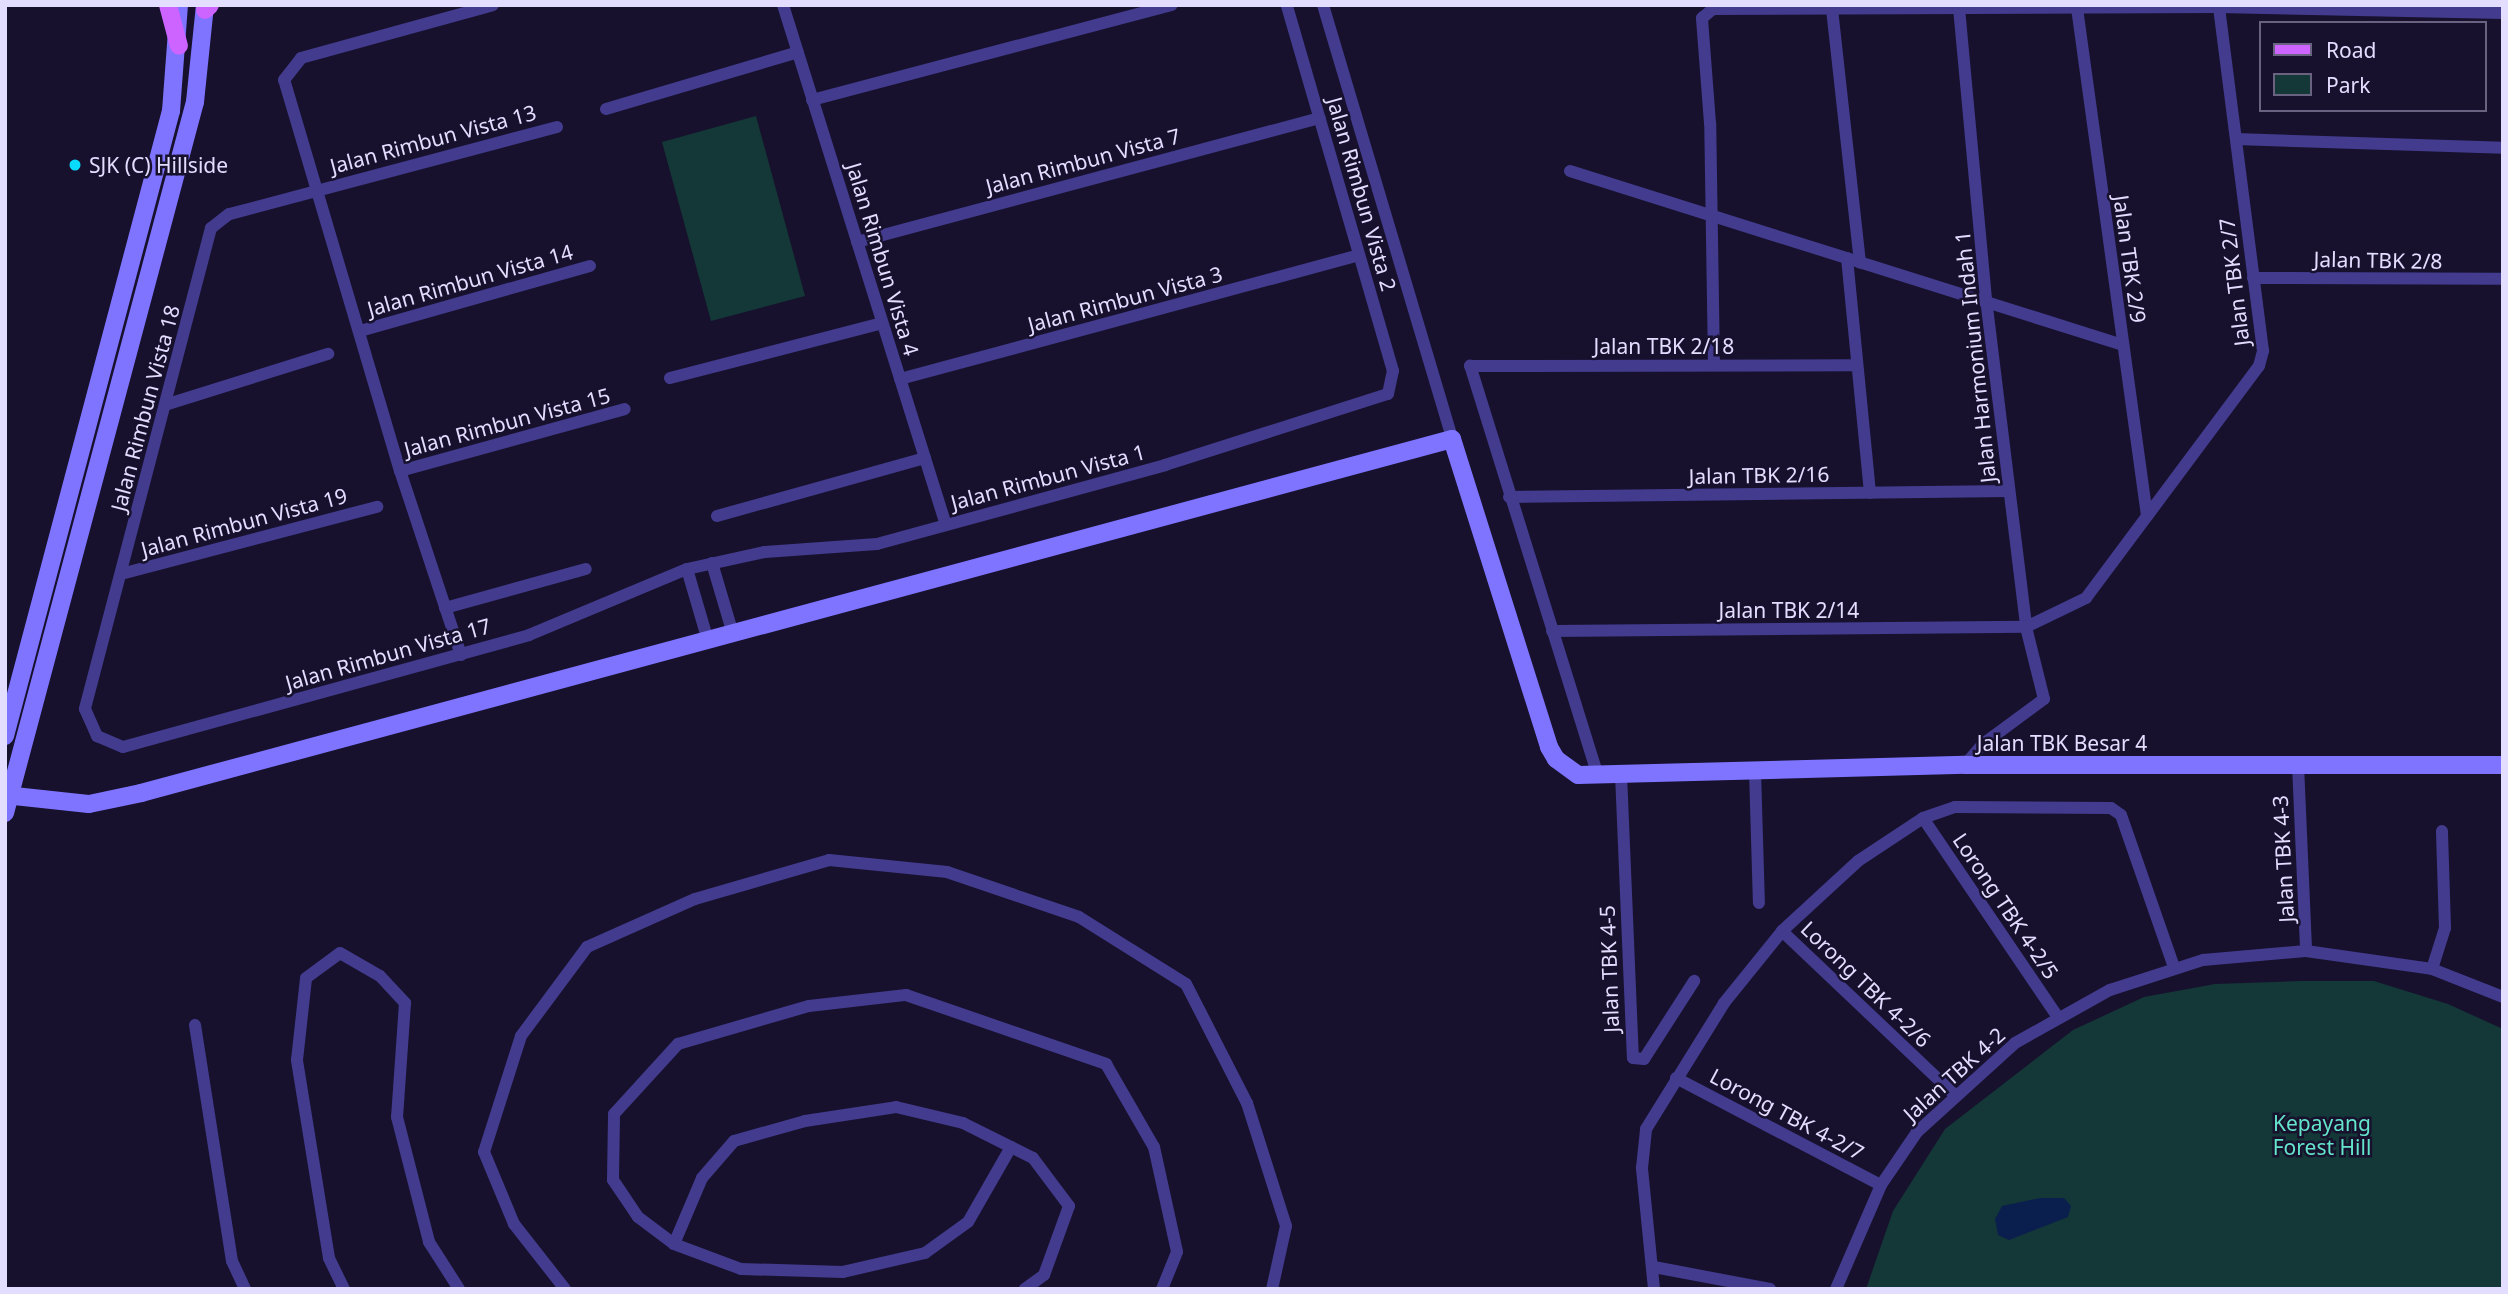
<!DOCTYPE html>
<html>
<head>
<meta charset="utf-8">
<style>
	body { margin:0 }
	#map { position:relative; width:2508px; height:1294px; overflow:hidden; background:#17112d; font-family:"Noto Sans",sans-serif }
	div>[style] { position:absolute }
	.green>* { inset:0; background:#143738 }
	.water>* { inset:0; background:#0a1f4e }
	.street>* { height:12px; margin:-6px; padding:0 6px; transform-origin:6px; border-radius:6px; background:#423b8e }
	.secondary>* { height:18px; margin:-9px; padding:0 9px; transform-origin:9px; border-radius:9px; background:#7e74ff }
	.primary>* { height:18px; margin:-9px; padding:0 9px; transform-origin:9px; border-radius:9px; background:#cd64ff }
	.dots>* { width:19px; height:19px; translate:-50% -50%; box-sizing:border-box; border:4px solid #17112d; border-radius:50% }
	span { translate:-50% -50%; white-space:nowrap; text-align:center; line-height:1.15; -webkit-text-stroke:5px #17112d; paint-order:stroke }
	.street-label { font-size:21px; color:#e3ddff }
	.poi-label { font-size:21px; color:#e3ddff }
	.left { translate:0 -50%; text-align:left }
	.park-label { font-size:21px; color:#64e5cb }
	.frame { position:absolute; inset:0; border:7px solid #e3ddff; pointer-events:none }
	.legend { position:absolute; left:2259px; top:21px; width:228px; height:91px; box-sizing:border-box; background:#17112d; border:2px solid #696381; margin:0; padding:9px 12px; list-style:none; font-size:21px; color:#e3ddff }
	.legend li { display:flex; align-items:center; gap:14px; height:35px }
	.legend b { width:35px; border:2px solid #696381 }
</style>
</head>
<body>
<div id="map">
	<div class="green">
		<i style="clip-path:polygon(756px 116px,805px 296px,711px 321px,662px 142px)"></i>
		<i style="clip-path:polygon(2301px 981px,2374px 981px,2448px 1004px,2503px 1029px,2503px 1289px,1866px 1289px,1893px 1211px,1945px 1129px,2073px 1030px,2144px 997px,2215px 984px)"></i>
	</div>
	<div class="water">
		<i style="clip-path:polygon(2040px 1198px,2064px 1198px,2071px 1206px,2068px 1217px,2009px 1240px,1998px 1235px,1995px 1219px,2002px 1206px)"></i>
	</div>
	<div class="street">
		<i style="left:783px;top:5px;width:545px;rotate:72.6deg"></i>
		<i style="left:1323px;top:5px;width:453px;rotate:73.4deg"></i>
		<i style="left:1959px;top:8px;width:292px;rotate:84.7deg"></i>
		<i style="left:1986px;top:299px;width:330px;rotate:83deg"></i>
		<i style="left:2026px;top:627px;width:74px;rotate:76deg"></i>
		<i style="left:2044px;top:699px;width:76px;rotate:143.6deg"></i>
		<i style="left:1983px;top:744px;width:28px;rotate:131deg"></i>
		<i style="left:2077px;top:8px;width:513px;rotate:82.15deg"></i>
		<i style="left:1832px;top:9px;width:255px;rotate:83.7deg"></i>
		<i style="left:812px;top:100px;width:372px;rotate:-14.8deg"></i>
		<i style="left:606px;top:109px;width:200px;rotate:-16.5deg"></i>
		<i style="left:557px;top:127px;width:339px;rotate:165.1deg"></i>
		<i style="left:229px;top:214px;width:23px;rotate:142deg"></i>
		<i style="left:211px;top:228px;width:497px;rotate:104.7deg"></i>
		<i style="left:85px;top:709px;width:30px;rotate:66deg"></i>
		<i style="left:97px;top:736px;width:28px;rotate:23deg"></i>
		<i style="left:123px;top:747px;width:421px;rotate:-15.4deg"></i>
		<i style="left:529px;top:635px;width:171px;rotate:-22.7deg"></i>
		<i style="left:687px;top:569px;width:80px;rotate:-12.3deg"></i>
		<i style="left:765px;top:552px;width:112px;rotate:-4.1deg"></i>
		<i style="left:877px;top:544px;width:299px;rotate:-15.3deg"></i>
		<i style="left:1165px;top:465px;width:234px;rotate:-17.7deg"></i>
		<i style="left:1388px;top:394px;width:24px;rotate:-78deg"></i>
		<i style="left:1393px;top:371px;width:381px;rotate:-106.2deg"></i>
		<i style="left:2236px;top:139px;width:267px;rotate:1.9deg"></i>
		<i style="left:1570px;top:171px;width:580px;rotate:17.47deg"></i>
		<i style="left:857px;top:242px;width:479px;rotate:-15deg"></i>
		<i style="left:1847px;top:258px;width:236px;rotate:84.4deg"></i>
		<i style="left:2253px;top:278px;width:250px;rotate:0.2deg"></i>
		<i style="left:360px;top:331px;width:239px;rotate:-15.8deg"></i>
		<i style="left:1714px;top:365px;width:242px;rotate:-90.9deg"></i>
		<i style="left:1710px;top:123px;width:105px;rotate:-94.4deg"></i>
		<i style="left:1702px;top:18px;width:14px;rotate:-39deg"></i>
		<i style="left:1713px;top:9px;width:506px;rotate:-0.23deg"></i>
		<i style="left:2219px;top:7px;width:284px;rotate:1.2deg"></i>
		<i style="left:670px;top:378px;width:219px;rotate:-14.5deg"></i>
		<i style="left:900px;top:379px;width:475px;rotate:-15.1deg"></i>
		<i style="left:168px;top:404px;width:168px;rotate:-17.4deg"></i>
		<i style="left:400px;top:471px;width:233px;rotate:-15.4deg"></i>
		<i style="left:1509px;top:497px;width:500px;rotate:-0.69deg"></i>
		<i style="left:717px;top:516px;width:216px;rotate:-15.6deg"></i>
		<i style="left:712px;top:563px;width:74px;rotate:73.5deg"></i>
		<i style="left:687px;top:569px;width:75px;rotate:73.7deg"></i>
		<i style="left:121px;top:574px;width:265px;rotate:-14.7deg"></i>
		<i style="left:445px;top:608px;width:146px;rotate:-15.5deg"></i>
		<i style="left:1552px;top:631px;width:474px;rotate:-0.5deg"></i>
		<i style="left:2026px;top:627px;width:67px;rotate:-25.8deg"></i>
		<i style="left:2086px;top:598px;width:289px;rotate:-53.3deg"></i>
		<i style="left:2259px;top:366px;width:16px;rotate:-75deg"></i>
		<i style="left:2263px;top:351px;width:347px;rotate:-97.3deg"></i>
		<i style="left:461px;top:655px;width:194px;rotate:-108.3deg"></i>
		<i style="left:400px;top:471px;width:408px;rotate:-106.5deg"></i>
		<i style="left:284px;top:80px;width:28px;rotate:-52deg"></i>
		<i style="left:301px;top:58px;width:199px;rotate:-15.4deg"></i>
		<i style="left:2298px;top:765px;width:186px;rotate:87.5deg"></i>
		<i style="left:1755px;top:771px;width:132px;rotate:88.3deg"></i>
		<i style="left:1621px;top:774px;width:284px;rotate:87.6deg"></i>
		<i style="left:1633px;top:1058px;width:11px;rotate:5deg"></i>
		<i style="left:1644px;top:1059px;width:93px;rotate:-57.3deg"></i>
		<i style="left:1598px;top:776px;width:430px;rotate:-107.3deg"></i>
		<i style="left:1470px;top:366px;width:387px;rotate:-0.1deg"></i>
		<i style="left:1923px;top:818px;width:239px;rotate:55.9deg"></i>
		<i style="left:1782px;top:931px;width:237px;rotate:43.5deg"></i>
		<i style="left:2432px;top:969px;width:43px;rotate:-72.4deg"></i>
		<i style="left:2445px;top:928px;width:97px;rotate:-91.8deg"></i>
		<i style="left:195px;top:1025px;width:239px;rotate:81.1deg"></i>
		<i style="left:232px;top:1261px;width:31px;rotate:65deg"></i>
		<i style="left:1676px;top:1078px;width:231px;rotate:27.6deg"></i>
		<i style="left:1011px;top:1147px;width:86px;rotate:119.8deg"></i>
		<i style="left:968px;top:1222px;width:53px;rotate:144.2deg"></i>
		<i style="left:925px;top:1253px;width:84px;rotate:167deg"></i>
		<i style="left:843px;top:1272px;width:102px;rotate:-178.3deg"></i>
		<i style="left:741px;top:1269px;width:72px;rotate:-159.5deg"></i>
		<i style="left:674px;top:1244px;width:45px;rotate:-143.1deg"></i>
		<i style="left:638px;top:1217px;width:45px;rotate:-124deg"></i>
		<i style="left:613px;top:1180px;width:66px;rotate:-89.1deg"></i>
		<i style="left:614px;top:1114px;width:95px;rotate:-47.6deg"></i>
		<i style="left:678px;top:1044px;width:136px;rotate:-16.2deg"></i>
		<i style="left:809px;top:1006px;width:98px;rotate:-6.5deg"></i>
		<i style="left:906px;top:995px;width:212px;rotate:19deg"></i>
		<i style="left:1106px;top:1064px;width:96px;rotate:60deg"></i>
		<i style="left:1154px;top:1147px;width:107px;rotate:77.6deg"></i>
		<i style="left:1177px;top:1252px;width:40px;rotate:112deg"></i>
		<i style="left:674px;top:1244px;width:72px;rotate:-67deg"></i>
		<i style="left:702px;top:1178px;width:49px;rotate:-49.1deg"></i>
		<i style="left:734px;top:1141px;width:74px;rotate:-15.7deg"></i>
		<i style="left:805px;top:1121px;width:92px;rotate:-8.7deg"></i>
		<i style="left:896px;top:1107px;width:69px;rotate:13.4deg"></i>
		<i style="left:963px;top:1123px;width:78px;rotate:26.6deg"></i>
		<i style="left:1033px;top:1158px;width:60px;rotate:53.1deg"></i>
		<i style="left:1069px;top:1206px;width:73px;rotate:109.9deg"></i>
		<i style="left:1044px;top:1275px;width:24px;rotate:144deg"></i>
		<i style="left:1654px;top:1267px;width:118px;rotate:10.7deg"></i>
		<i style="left:344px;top:1289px;width:34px;rotate:-116deg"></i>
		<i style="left:329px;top:1258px;width:201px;rotate:-99.2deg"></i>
		<i style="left:297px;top:1060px;width:82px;rotate:-83.7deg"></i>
		<i style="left:306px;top:978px;width:42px;rotate:-36.3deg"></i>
		<i style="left:340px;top:953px;width:46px;rotate:29.9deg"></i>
		<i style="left:380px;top:976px;width:37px;rotate:47deg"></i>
		<i style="left:405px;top:1003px;width:114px;rotate:94deg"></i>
		<i style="left:397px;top:1117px;width:129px;rotate:75.6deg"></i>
		<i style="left:429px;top:1242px;width:56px;rotate:57.4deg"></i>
		<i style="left:565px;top:1289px;width:83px;rotate:-128.1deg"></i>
		<i style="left:514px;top:1224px;width:78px;rotate:-112.6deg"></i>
		<i style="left:484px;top:1152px;width:122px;rotate:-72.3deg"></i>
		<i style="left:521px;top:1036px;width:111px;rotate:-53.4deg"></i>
		<i style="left:587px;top:947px;width:118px;rotate:-24deg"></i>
		<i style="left:695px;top:899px;width:140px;rotate:-16.2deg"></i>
		<i style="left:829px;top:860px;width:119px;rotate:5.8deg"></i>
		<i style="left:947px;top:872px;width:139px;rotate:18.8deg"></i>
		<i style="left:1079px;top:917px;width:126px;rotate:32.1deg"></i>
		<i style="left:1186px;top:984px;width:134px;rotate:62.9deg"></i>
		<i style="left:1247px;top:1103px;width:129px;rotate:72.4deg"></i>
		<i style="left:1286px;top:1226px;width:65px;rotate:102.5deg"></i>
		<i style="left:1654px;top:1289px;width:122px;rotate:-95.7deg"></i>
		<i style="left:1642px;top:1168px;width:39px;rotate:-84deg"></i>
		<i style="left:1646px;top:1129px;width:148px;rotate:-58.2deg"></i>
		<i style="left:1724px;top:1003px;width:92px;rotate:-51.1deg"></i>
		<i style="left:1782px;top:931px;width:103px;rotate:-42.6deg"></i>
		<i style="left:1858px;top:861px;width:78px;rotate:-33.5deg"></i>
		<i style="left:1923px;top:818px;width:34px;rotate:-19deg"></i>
		<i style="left:1955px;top:807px;width:156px;rotate:0.4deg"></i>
		<i style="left:2111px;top:808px;width:12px;rotate:35deg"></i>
		<i style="left:2121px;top:815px;width:161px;rotate:70.8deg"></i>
		<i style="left:1836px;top:1289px;width:113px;rotate:-66.6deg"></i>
		<i style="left:1881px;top:1185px;width:64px;rotate:-55.8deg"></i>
		<i style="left:1917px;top:1132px;width:132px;rotate:-42.2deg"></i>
		<i style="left:2015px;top:1043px;width:109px;rotate:-29.2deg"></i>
		<i style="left:2110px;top:990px;width:98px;rotate:-17.9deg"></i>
		<i style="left:2203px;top:960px;width:103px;rotate:-5deg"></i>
		<i style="left:2306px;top:951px;width:127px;rotate:8.1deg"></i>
		<i style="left:2432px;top:969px;width:76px;rotate:21.5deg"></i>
	</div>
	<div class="secondary">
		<i style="left:5px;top:736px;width:647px;rotate:-75.13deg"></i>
		<i style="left:171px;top:111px;width:106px;rotate:-85.7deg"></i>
		<i style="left:5px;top:795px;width:84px;rotate:6.1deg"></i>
		<i style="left:89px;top:804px;width:53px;rotate:-11.9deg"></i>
		<i style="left:141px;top:793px;width:1358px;rotate:-15.11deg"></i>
		<i style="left:1452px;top:439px;width:323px;rotate:72.5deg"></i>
		<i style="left:1549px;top:747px;width:14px;rotate:60deg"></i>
		<i style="left:1556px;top:759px;width:27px;rotate:36deg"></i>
		<i style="left:1578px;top:775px;width:387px;rotate:-1.5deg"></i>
		<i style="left:1965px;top:765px;width:538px"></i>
		<i style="left:5px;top:813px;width:736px;rotate:-75.04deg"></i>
		<i style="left:195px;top:102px;width:98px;rotate:-84.1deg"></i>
	</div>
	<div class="primary">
		<i style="left:168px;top:5px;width:42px;rotate:75deg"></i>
		<i style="left:205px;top:10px;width:7px;rotate:-45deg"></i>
	</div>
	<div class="dots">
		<i style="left:75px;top:165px;background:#09dbff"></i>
	</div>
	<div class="street-label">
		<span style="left:433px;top:139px;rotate:-15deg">Jalan Rimbun Vista 13</span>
		<span style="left:1083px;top:161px;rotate:-15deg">Jalan Rimbun Vista 7</span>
		<span style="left:1362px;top:194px;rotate:74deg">Jalan Rimbun Vista 2</span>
		<span style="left:883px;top:259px;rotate:73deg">Jalan Rimbun Vista 4</span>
		<span style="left:2130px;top:259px;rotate:82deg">Jalan TBK 2/9</span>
		<span style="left:2378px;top:260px;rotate:1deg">Jalan TBK 2/8</span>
		<span style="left:470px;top:280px;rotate:-16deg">Jalan Rimbun Vista 14</span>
		<span style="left:2234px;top:282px;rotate:-97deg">Jalan TBK 2/7</span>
		<span style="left:1125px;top:299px;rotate:-15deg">Jalan Rimbun Vista 3</span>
		<span style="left:1664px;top:346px">Jalan TBK 2/18</span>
		<span style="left:1975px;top:357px;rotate:-96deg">Jalan Harmonium Indah 1</span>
		<span style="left:145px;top:408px;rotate:-75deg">Jalan Rimbun Vista 18</span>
		<span style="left:507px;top:422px;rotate:-15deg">Jalan Rimbun Vista 15</span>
		<span style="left:1759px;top:475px;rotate:-1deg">Jalan TBK 2/16</span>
		<span style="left:1048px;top:477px;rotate:-15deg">Jalan Rimbun Vista 1</span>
		<span style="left:244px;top:522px;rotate:-15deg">Jalan Rimbun Vista 19</span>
		<span style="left:1789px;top:610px">Jalan TBK 2/14</span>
		<span style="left:388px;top:654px;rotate:-16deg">Jalan Rimbun Vista 17</span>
		<span style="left:2062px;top:743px">Jalan TBK Besar 4</span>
		<span style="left:2283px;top:859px;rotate:-93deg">Jalan TBK 4-3</span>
		<span style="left:2006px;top:906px;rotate:56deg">Lorong TBK 4-2/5</span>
		<span style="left:1609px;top:969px;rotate:-92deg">Jalan TBK 4-5</span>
		<span style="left:1866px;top:984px;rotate:44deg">Lorong TBK 4-2/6</span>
		<span style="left:1954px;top:1074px;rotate:-42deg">Jalan TBK 4-2</span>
		<span style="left:1787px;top:1114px;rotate:28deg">Lorong TBK 4-2/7</span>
	</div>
	<div class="poi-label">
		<span class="left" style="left:89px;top:165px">SJK (C) Hillside</span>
	</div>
	<div class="park-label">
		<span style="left:2322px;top:1135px">Kepayang<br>Forest Hill</span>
	</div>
	<div class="frame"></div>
	<ul class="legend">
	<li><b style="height:9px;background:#cd64ff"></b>Road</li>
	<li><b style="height:19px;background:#143738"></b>Park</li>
	</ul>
</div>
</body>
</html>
